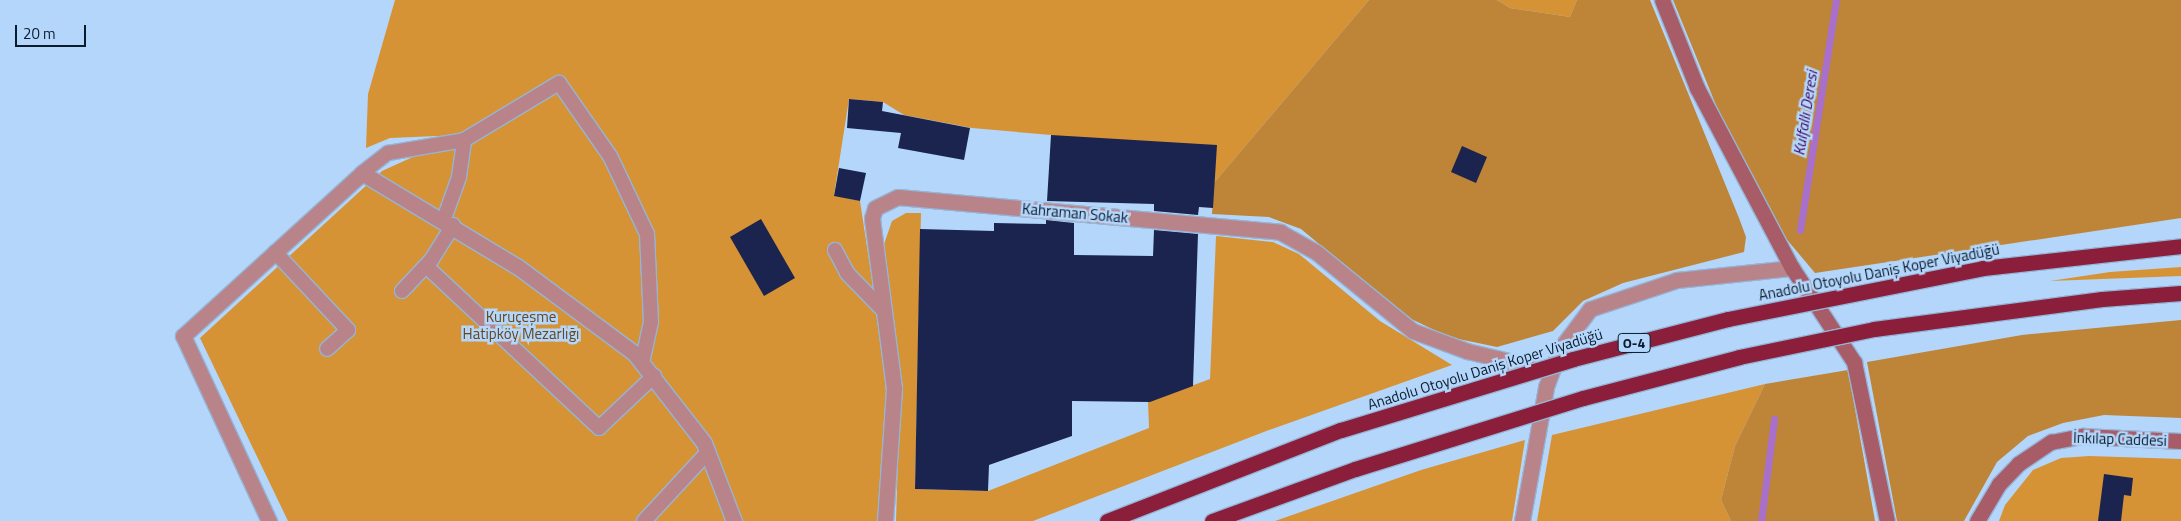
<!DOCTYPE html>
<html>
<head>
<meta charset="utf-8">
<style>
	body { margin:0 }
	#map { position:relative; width:2181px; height:521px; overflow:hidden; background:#b4d6fb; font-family:"Titillium Web",sans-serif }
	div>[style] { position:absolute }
	.green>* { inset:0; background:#d69335 }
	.forest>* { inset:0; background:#be8538 }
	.stream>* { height:7px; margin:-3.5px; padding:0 3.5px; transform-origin:3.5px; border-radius:3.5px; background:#a86fcb }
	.building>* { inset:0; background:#1a244f }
	.roads { filter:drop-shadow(1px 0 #96b4d6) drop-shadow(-1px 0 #96b4d6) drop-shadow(0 1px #96b4d6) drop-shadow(0 -1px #96b4d6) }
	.lane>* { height:14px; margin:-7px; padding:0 7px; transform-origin:7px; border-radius:7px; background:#b8848a }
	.street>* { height:15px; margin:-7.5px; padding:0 7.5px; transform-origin:7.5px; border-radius:7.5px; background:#b8848a }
	.secondary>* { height:15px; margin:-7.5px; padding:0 7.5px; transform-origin:7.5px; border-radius:7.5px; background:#a75c67 }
	.bridges { filter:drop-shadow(1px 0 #96b4d6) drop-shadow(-1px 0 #96b4d6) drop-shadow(0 1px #96b4d6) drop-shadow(0 -1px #96b4d6) }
	.highway-bridge>* { height:15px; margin:-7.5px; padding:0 7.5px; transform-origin:7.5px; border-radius:7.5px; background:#8b1e3a }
	span { translate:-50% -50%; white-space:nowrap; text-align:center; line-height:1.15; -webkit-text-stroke:5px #b4d6fb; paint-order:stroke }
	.shield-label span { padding:1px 4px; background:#b4d6fb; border:1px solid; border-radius:4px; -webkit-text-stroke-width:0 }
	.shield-label { font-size:14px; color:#0b1b2c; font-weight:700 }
	.street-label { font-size:15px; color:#0b1b2c }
	.park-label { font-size:15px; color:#65461e }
	.water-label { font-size:16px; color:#44085f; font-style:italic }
	.scale { position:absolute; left:15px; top:25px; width:71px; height:22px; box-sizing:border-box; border:2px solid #0b1b2c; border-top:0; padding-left:6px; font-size:15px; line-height:18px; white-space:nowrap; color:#0b1b2c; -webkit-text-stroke:4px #b4d6fb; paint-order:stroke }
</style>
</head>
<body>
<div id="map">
	<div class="green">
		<i style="clip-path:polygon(395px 0,1369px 0,1214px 183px,1051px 135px,972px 128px,904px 115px,883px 102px,849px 99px,834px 195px,860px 201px,879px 325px,887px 400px,878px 521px,288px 521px,200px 338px,382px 171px,461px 135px,390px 138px,366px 148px,368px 94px)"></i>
		<i style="clip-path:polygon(1497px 0,1577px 0,1570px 17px,1510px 8px)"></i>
		<i style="clip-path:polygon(906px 213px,921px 213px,915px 489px,988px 491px,1149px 428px,1148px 402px,1210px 379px,1216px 236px,1273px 242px,1299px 254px,1380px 321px,1452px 365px,1269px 430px,1033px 521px,896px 521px,900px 392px,883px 247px,892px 221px)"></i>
		<i style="clip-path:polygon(2181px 267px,2181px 276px,2050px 281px,2110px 272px)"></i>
		<i style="clip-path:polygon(1765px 384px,1735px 446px,1721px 500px,1731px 521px,1537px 521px,1552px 435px)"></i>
		<i style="clip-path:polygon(1525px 440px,1512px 521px,1275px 521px,1421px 470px)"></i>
		<i style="clip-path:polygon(2089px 456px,2181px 459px,2181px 521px,1999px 521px,2005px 505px,2033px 470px,2061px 458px)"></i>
	</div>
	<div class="forest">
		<i style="clip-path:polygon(1369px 0,1497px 0,1510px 8px,1570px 17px,1577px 0,1650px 0,1739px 218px,1746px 237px,1744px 252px,1623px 283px,1583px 301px,1553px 331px,1497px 347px,1449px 337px,1407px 317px,1301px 229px,1269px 217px,1212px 214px,1214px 183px)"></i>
		<i style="clip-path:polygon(1673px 0,2181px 0,2181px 218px,1815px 273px,1773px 223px,1745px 176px)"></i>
		<i style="clip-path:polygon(2181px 320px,2181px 418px,2104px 415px,2063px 423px,2028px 436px,1997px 462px,1964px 521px,1897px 521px,1867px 362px,2022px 335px)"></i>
		<i style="clip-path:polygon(1848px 370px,1875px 521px,1731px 521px,1721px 500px,1735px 446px,1765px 384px)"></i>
	</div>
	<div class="stream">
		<i style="left:1800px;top:230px;width:233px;rotate:-81.1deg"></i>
		<i style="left:1761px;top:521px;width:103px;rotate:-82.7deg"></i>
	</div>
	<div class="building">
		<i style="clip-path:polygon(849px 99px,883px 102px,882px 111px,970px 128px,964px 160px,898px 148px,901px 133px,847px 128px)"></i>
		<i style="clip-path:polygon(1051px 135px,1217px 145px,1213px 208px,1199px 207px,1198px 215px,1154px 211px,1154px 204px,1047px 201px)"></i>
		<i style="clip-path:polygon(1462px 146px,1487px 157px,1476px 183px,1451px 172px)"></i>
		<i style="clip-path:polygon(839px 168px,866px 173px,860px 201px,834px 196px)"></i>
		<i style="clip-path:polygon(761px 219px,795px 278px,764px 296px,730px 237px)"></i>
		<i style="clip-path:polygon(1046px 220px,1074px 223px,1074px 255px,1153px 256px,1154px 230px,1198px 234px,1193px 386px,1150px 402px,1072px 401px,1072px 436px,989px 465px,988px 491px,915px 489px,920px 229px,994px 231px,994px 223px,1046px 224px)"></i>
		<i style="clip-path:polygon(2104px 474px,2133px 478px,2131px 496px,2124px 495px,2121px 521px,2098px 521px)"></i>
	</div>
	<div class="roads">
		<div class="lane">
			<i style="left:362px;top:173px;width:33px;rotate:-38deg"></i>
			<i style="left:388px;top:153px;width:77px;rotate:-9.7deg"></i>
			<i style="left:464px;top:140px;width:111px;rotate:-31deg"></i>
			<i style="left:559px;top:83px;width:89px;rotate:55.1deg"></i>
			<i style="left:610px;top:156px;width:86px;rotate:64.6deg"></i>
			<i style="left:647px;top:234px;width:88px;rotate:87.4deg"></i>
			<i style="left:651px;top:322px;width:42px;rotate:102.4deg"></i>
			<i style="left:444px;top:219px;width:45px;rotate:-70.3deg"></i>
			<i style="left:459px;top:177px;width:37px;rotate:-82deg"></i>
			<i style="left:835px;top:250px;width:26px;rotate:62deg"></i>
			<i style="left:847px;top:273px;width:52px;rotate:45.8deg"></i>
			<i style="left:275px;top:252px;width:107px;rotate:46.9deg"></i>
			<i style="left:348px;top:330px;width:28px;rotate:138deg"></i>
			<i style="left:426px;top:266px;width:237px;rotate:43.1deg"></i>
			<i style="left:599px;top:428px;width:76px;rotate:-43.4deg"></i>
			<i style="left:402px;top:291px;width:44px;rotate:-46.8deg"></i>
			<i style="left:432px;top:259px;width:40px;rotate:-58deg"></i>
			<i style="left:644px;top:521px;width:94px;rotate:-47.2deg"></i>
		</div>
		<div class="street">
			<i style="left:269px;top:521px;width:204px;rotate:-114.9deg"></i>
			<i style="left:183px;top:336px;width:242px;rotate:-42.3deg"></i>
			<i style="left:362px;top:173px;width:182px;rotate:31.1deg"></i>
			<i style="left:518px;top:267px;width:144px;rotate:36.6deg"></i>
			<i style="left:634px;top:353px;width:114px;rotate:52.1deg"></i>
			<i style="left:704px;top:443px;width:84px;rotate:69deg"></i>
			<i style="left:885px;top:521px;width:133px;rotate:-86.1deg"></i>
			<i style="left:894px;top:388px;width:171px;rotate:-97.4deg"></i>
			<i style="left:872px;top:218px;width:10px;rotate:-73deg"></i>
			<i style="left:875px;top:208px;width:25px;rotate:-26deg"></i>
			<i style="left:898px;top:197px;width:384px;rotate:5.2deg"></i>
			<i style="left:1280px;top:232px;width:41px;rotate:29.1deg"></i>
			<i style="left:1316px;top:252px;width:125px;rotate:39.2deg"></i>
			<i style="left:1413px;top:331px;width:58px;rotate:20.3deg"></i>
			<i style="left:1467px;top:351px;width:82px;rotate:13.4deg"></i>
			<i style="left:1522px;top:521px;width:136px;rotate:-79.8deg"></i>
			<i style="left:1546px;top:387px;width:40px;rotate:-69.8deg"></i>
			<i style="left:1560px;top:349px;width:50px;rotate:-53.1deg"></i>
			<i style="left:1590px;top:309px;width:92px;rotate:-18.4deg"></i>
			<i style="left:1677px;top:280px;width:116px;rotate:-6deg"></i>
		</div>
		<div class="secondary">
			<i style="left:1662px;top:0;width:95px;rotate:68.3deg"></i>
			<i style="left:1697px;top:88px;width:204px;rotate:62.2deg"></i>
			<i style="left:1792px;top:268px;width:113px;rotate:56.6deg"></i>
			<i style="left:1854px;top:362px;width:162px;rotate:78.3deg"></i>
			<i style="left:1977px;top:521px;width:43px;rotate:-59.3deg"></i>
			<i style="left:1999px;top:484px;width:28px;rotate:-46deg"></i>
			<i style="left:2018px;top:464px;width:40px;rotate:-34deg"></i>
			<i style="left:2051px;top:442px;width:33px;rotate:-11deg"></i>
			<i style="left:2083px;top:436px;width:98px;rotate:2.9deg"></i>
		</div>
	</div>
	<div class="bridges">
		<div class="highway-bridge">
			<i style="left:1107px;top:521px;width:251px;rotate:-21.3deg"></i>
			<i style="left:1341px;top:430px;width:243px;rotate:-17deg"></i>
			<i style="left:1573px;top:359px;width:160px;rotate:-14.5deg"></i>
			<i style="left:1728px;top:319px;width:260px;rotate:-11.3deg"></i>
			<i style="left:1983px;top:268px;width:199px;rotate:-6.3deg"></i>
			<i style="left:1212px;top:521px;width:152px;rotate:-20deg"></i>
			<i style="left:1355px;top:469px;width:239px;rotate:-17.3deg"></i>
			<i style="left:1583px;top:398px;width:161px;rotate:-14.7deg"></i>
			<i style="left:1739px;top:357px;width:138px;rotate:-11.7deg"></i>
			<i style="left:1874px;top:329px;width:230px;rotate:-7.5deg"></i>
			<i style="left:2102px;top:299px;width:79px;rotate:-4.3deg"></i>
		</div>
	</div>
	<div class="shield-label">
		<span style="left:1634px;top:343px">O-4</span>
	</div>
	<div class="street-label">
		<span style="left:1075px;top:213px;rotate:5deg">Kahraman Sokak</span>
		<span style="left:1879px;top:272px;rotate:-11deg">Anadolu Otoyolu Daniş Koper Viyadüğü</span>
		<span style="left:1485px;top:369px;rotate:-17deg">Anadolu Otoyolu Daniş Koper Viyadüğü</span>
		<span style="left:2120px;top:439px;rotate:2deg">İnkılap Caddesi</span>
	</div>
	<div class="park-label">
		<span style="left:521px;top:325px">Kuruçeşme<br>Hatipköy Mezarlığı</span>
	</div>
	<div class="water-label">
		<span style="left:1805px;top:113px;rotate:-81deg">Kulfallı Deresi</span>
	</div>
	<div class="scale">20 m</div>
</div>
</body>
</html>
